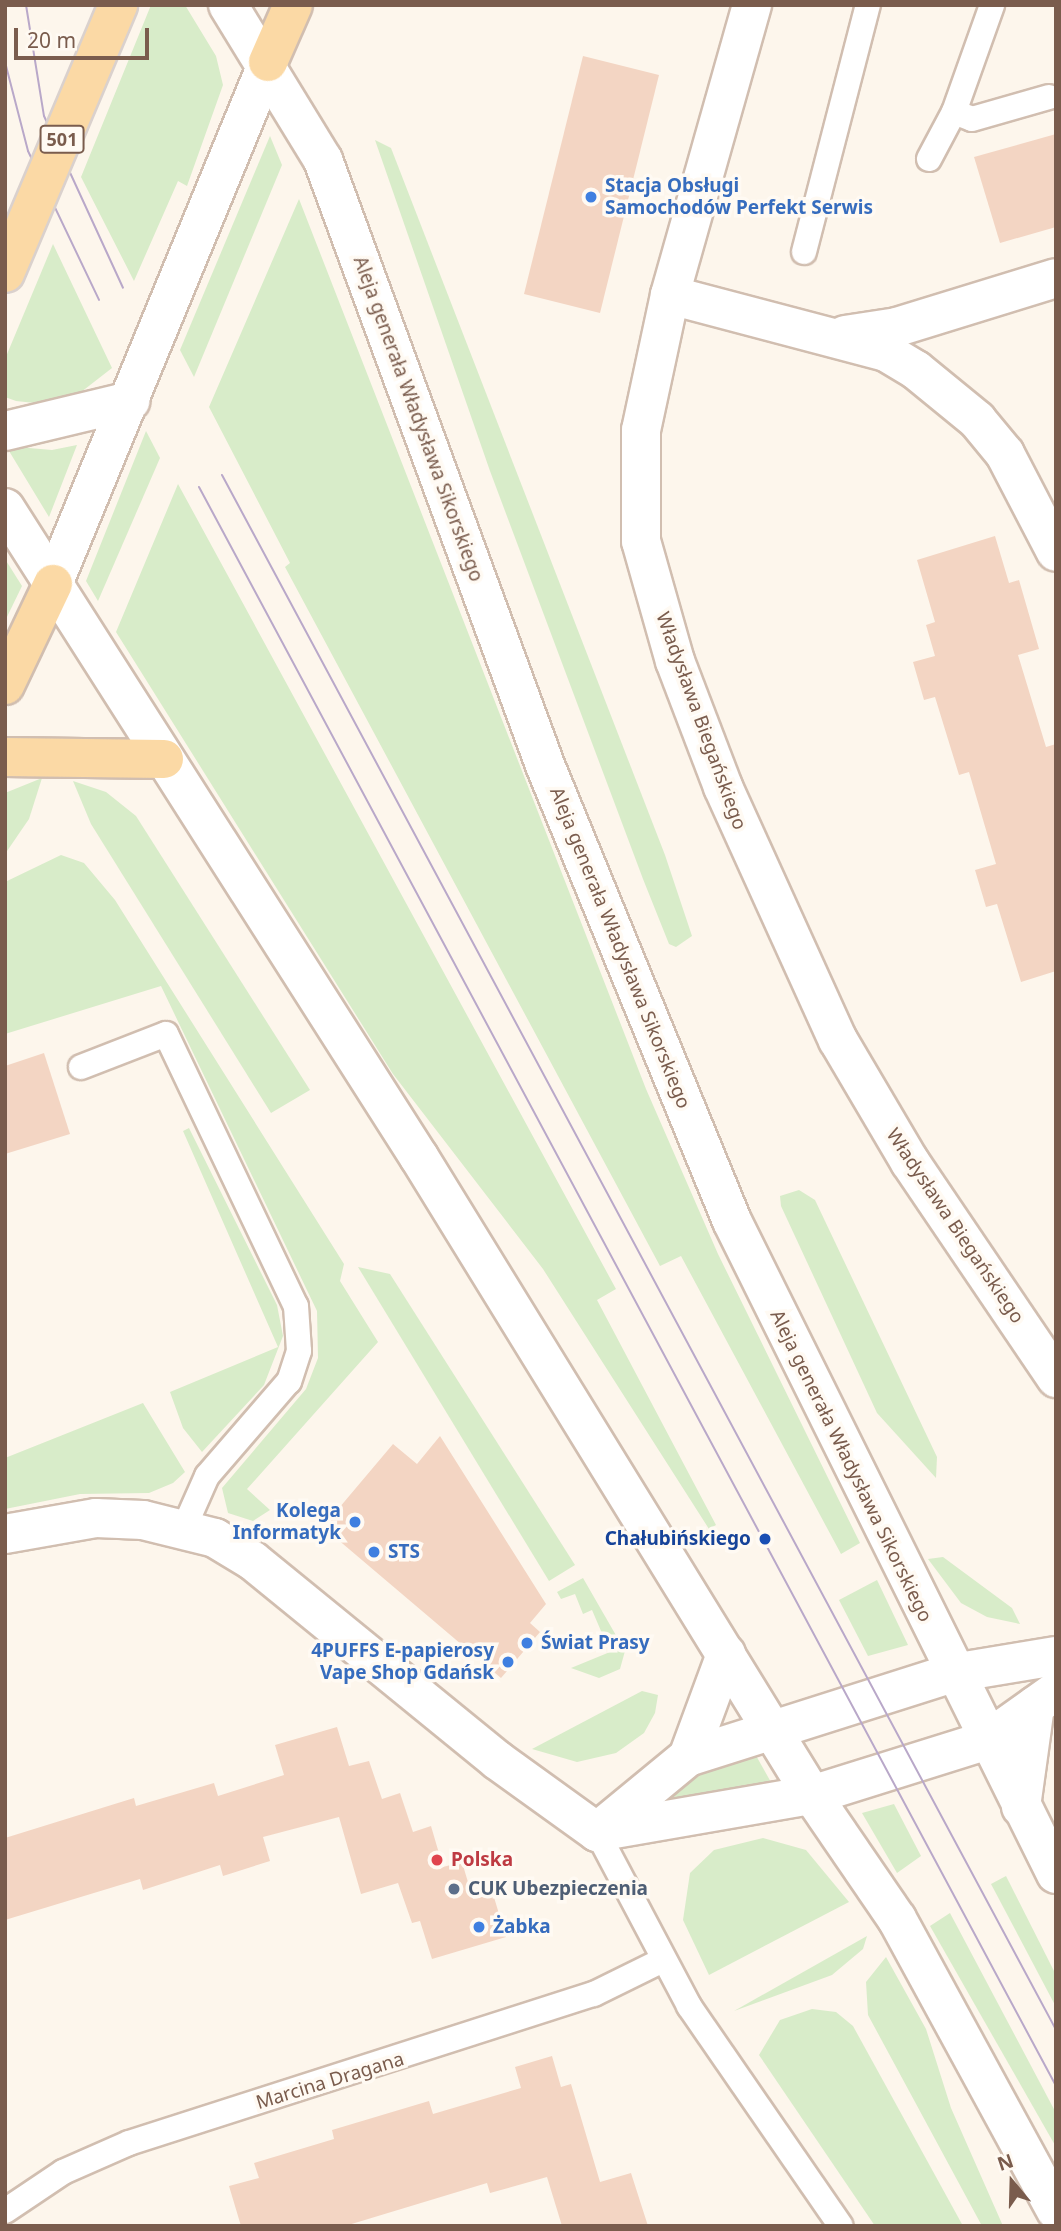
<!DOCTYPE html>
<html>
<head>
<meta charset="utf-8">
<style>
	body { margin:0 }
	#map { position:relative; width:1061px; height:2231px; overflow:hidden; background:#fdf6ec; font-family:"Noto Sans",sans-serif }
	div>[style] { position:absolute }
	.green>* { inset:0; background:#d8ecc9 }
	.building>* { inset:0; background:#f3d5c3 }
	.roads { filter:drop-shadow(2px 0 #d1beb0) drop-shadow(-2px 0 #d1beb0) drop-shadow(0 2px #d1beb0) drop-shadow(0 -2px #d1beb0) }
	.service>* { height:24px; margin:-12px; padding:0 12px; transform-origin:12px; border-radius:12px; background:#fff }
	.minor>* { height:38px; margin:-19px; padding:0 19px; transform-origin:19px; border-radius:19px; background:#fff }
	.tertiary>* { height:38px; margin:-19px; padding:0 19px; transform-origin:19px; border-radius:19px; background:#fff }
	.primary>* { height:38px; margin:-19px; padding:0 19px; transform-origin:19px; border-radius:19px; background:#fbd9a5 }
	.tram>* { height:2px; margin:-1px; padding:0 1px; transform-origin:1px; border-radius:1px; background:#b9a8c9 }
	.bridges { filter:drop-shadow(2px 0 #dad1cd) drop-shadow(-2px 0 #dad1cd) drop-shadow(0 2px #dad1cd) drop-shadow(0 -2px #dad1cd) }
	.primary-bridge>* { height:38px; margin:-19px; padding:0 19px; transform-origin:19px; border-radius:19px; background:#fbd9a5 }
	.dots>* { width:19px; height:19px; translate:-50% -50%; box-sizing:border-box; border:4px solid #fffaf3; border-radius:50% }
	span { translate:-50% -50%; white-space:nowrap; text-align:center; line-height:1.15; -webkit-text-stroke:7px #fffaf3; paint-order:stroke }
	.shield-label span { padding:2px 5px; background:#fffaf3; border:2px solid; border-radius:5px; -webkit-text-stroke-width:0 }
	.shield-label { font-size:18px; color:#7a5c4d; font-weight:700 }
	.shop-label { font-size:19px; color:#366cbe; font-weight:700 }
	.left { translate:0 -50%; text-align:left }
	.right { translate:-100% -50%; text-align:right }
	.street-label { font-size:19px; color:#7a5c4d }
	.transit-label { font-size:19px; color:#164399; font-weight:700 }
	.health-label { font-size:19px; color:#be3a42; font-weight:700 }
	.service-label { font-size:19px; color:#4e5e75; font-weight:700 }
	.frame { position:absolute; inset:0; border:7px solid #7a5c4d; pointer-events:none }
	.north { position:absolute; left:977px; top:2147px; width:70px; height:70px; -webkit-text-stroke:5px #fffaf3; paint-order:stroke; rotate:341deg; font-size:19px; font-weight:700; line-height:28px; text-align:center; color:#7a5c4d }
	.north::after { content:''; display:block; margin:auto; width:24px; height:32px; background:#7a5c4d; clip-path:polygon(50% 0,100% 100%,50% 72%,0 100%) }
	.scale { position:absolute; left:14px; top:28px; width:135px; height:32px; box-sizing:border-box; border:4px solid #7a5c4d; border-top:0; padding-left:9px; font-size:21px; line-height:24px; white-space:nowrap; color:#7a5c4d; -webkit-text-stroke:5px #fffaf3; paint-order:stroke }
</style>
</head>
<body>
<div id="map">
	<div class="green">
		<i style="clip-path:polygon(151px 5px,185px 5px,216px 56px,223px 85px,187px 186px,178px 181px,134px 281px,81px 177px)"></i>
		<i style="clip-path:polygon(270px 136px,282px 165px,194px 377px,180px 350px)"></i>
		<i style="clip-path:polygon(375px 140px,391px 148px,665px 855px,692px 936px,676px 947px,669px 944px,643px 879px,490px 471px)"></i>
		<i style="clip-path:polygon(299px 199px,646px 1089px,718px 1254px,860px 1543px,841px 1554px,681px 1256px,660px 1266px,285px 567px,290px 563px,209px 407px)"></i>
		<i style="clip-path:polygon(53px 244px,112px 368px,76px 396px,44px 404px,16px 401px,5px 397px,5px 359px)"></i>
		<i style="clip-path:polygon(146px 431px,160px 458px,98px 601px,86px 581px)"></i>
		<i style="clip-path:polygon(77px 445px,49px 517px,6px 446px,52px 450px)"></i>
		<i style="clip-path:polygon(178px 484px,616px 1289px,597px 1300px,716px 1525px,709px 1529px,543px 1269px,393px 1074px,116px 632px)"></i>
		<i style="clip-path:polygon(5px 559px,22px 586px,5px 621px)"></i>
		<i style="clip-path:polygon(42px 778px,29px 819px,5px 854px,5px 793px)"></i>
		<i style="clip-path:polygon(73px 781px,106px 792px,136px 816px,310px 1090px,271px 1113px,91px 824px)"></i>
		<i style="clip-path:polygon(61px 855px,84px 863px,115px 900px,344px 1264px,340px 1281px,378px 1342px,247px 1489px,270px 1510px,253px 1521px,228px 1513px,222px 1488px,306px 1389px,318px 1358px,317px 1311px,161px 986px,5px 1034px,5px 882px)"></i>
		<i style="clip-path:polygon(189px 1128px,277px 1305px,283px 1336px,264px 1385px,202px 1452px,183px 1428px,170px 1392px,278px 1347px,183px 1131px)"></i>
		<i style="clip-path:polygon(799px 1190px,815px 1200px,937px 1457px,936px 1478px,877px 1413px,781px 1206px,780px 1196px)"></i>
		<i style="clip-path:polygon(358px 1267px,390px 1274px,575px 1565px,549px 1581px)"></i>
		<i style="clip-path:polygon(143px 1403px,185px 1472px,173px 1483px,149px 1493px,80px 1494px,5px 1509px,5px 1458px)"></i>
		<i style="clip-path:polygon(943px 1557px,1012px 1608px,1020px 1624px,987px 1617px,961px 1603px,928px 1559px)"></i>
		<i style="clip-path:polygon(583px 1578px,625px 1651px,620px 1669px,599px 1678px,571px 1668px,610px 1652px,592px 1610px,583px 1614px,575px 1594px,561px 1599px,557px 1592px)"></i>
		<i style="clip-path:polygon(877px 1580px,908px 1645px,868px 1656px,839px 1600px)"></i>
		<i style="clip-path:polygon(642px 1691px,658px 1695px,655px 1713px,644px 1733px,616px 1753px,577px 1762px,532px 1749px)"></i>
		<i style="clip-path:polygon(750px 1745px,772px 1784px,653px 1810px,669px 1794px)"></i>
		<i style="clip-path:polygon(894px 1804px,921px 1856px,897px 1873px,862px 1813px)"></i>
		<i style="clip-path:polygon(763px 1838px,806px 1850px,849px 1902px,709px 1975px,683px 1920px,690px 1873px,714px 1850px)"></i>
		<i style="clip-path:polygon(1006px 1876px,1056px 1975px,1056px 2007px,991px 1884px)"></i>
		<i style="clip-path:polygon(950px 1913px,1056px 2113px,1056px 2147px,930px 1926px)"></i>
		<i style="clip-path:polygon(867px 1936px,863px 1949px,832px 1975px,734px 2011px)"></i>
		<i style="clip-path:polygon(886px 1957px,926px 2029px,951px 2108px,1003px 2226px,982px 2226px,868px 2015px,866px 1982px)"></i>
		<i style="clip-path:polygon(812px 2009px,836px 2012px,853px 2026px,963px 2226px,875px 2226px,759px 2055px,780px 2020px)"></i>
	</div>
	<div class="building">
		<i style="clip-path:polygon(583px 56px,659px 75px,600px 313px,524px 294px)"></i>
		<i style="clip-path:polygon(1056px 134px,1056px 227px,1000px 243px,974px 157px)"></i>
		<i style="clip-path:polygon(995px 536px,1009px 583px,1019px 580px,1039px 649px,1018px 655px,1046px 747px,1056px 744px,1056px 971px,1021px 982px,997px 904px,986px 907px,975px 870px,996px 864px,969px 772px,959px 775px,935px 697px,924px 700px,913px 662px,935px 656px,926px 625px,935px 622px,917px 560px)"></i>
		<i style="clip-path:polygon(44px 1053px,70px 1134px,5px 1154px,5px 1066px)"></i>
		<i style="clip-path:polygon(440px 1436px,546px 1604px,530px 1623px,540px 1632px,501px 1678px,323px 1527px,393px 1444px,417px 1464px)"></i>
		<i style="clip-path:polygon(337px 1727px,349px 1766px,369px 1761px,382px 1799px,400px 1793px,413px 1832px,431px 1826px,443px 1867px,462px 1862px,473px 1899px,493px 1894px,506px 1937px,432px 1959px,420px 1921px,412px 1923px,398px 1883px,361px 1894px,339px 1817px,263px 1837px,270px 1861px,223px 1876px,220px 1865px,143px 1890px,140px 1879px,5px 1920px,5px 1838px,134px 1798px,136px 1806px,214px 1783px,218px 1796px,284px 1775px,275px 1745px)"></i>
		<i style="clip-path:polygon(552px 2056px,561px 2087px,571px 2084px,600px 2182px,631px 2173px,648px 2226px,562px 2226px,547px 2177px,490px 2193px,487px 2183px,345px 2226px,241px 2226px,229px 2186px,259px 2178px,254px 2163px,334px 2139px,332px 2130px,429px 2101px,433px 2114px,521px 2088px,515px 2067px)"></i>
	</div>
	<div class="roads">
		<div class="service">
			<i style="left:954px;top:112px;width:19px;rotate:21deg"></i>
			<i style="left:972px;top:119px;width:80px;rotate:-15.9deg"></i>
			<i style="left:929px;top:159px;width:53px;rotate:-62deg"></i>
			<i style="left:954px;top:112px;width:114px;rotate:-70.4deg"></i>
			<i style="left:804px;top:252px;width:255px;rotate:-75.5deg"></i>
			<i style="left:81px;top:1067px;width:91px;rotate:-21.2deg"></i>
			<i style="left:166px;top:1034px;width:301px;rotate:64.5deg"></i>
			<i style="left:296px;top:1306px;width:45px;rotate:86.2deg"></i>
			<i style="left:299px;top:1351px;width:32px;rotate:108deg"></i>
			<i style="left:289px;top:1381px;width:125px;rotate:130.8deg"></i>
			<i style="left:207px;top:1476px;width:57px;rotate:113.9deg"></i>
			<i style="left:597px;top:1832px;width:197px;rotate:62.1deg"></i>
			<i style="left:689px;top:2006px;width:267px;rotate:55.4deg"></i>
			<i style="left:5px;top:2211px;width:70px;rotate:-33.9deg"></i>
			<i style="left:63px;top:2172px;width:72px;rotate:-23.7deg"></i>
			<i style="left:129px;top:2143px;width:488px;rotate:-17.8deg"></i>
			<i style="left:594px;top:1994px;width:75px;rotate:-26.2deg"></i>
		</div>
		<div class="minor">
			<i style="left:752px;top:5px;width:301px;rotate:105.8deg"></i>
			<i style="left:670px;top:295px;width:138px;rotate:102.1deg"></i>
			<i style="left:641px;top:430px;width:111px;rotate:90deg"></i>
			<i style="left:641px;top:541px;width:125px;rotate:74.2deg"></i>
			<i style="left:675px;top:661px;width:135px;rotate:69.1deg"></i>
			<i style="left:723px;top:787px;width:278px;rotate:65.6deg"></i>
			<i style="left:838px;top:1040px;width:142px;rotate:59.5deg"></i>
			<i style="left:910px;top:1162px;width:261px;rotate:55.9deg"></i>
			<i style="left:670px;top:295px;width:223px;rotate:14.8deg"></i>
			<i style="left:886px;top:352px;width:35px;rotate:31deg"></i>
			<i style="left:916px;top:370px;width:79px;rotate:39.3deg"></i>
			<i style="left:977px;top:420px;width:44px;rotate:50.5deg"></i>
			<i style="left:1005px;top:454px;width:110px;rotate:62.5deg"></i>
			<i style="left:845px;top:335px;width:53px;rotate:-8.7deg"></i>
			<i style="left:897px;top:327px;width:166px;rotate:-17.1deg"></i>
			<i style="left:5px;top:1534px;width:92px;rotate:-10deg"></i>
			<i style="left:96px;top:1518px;width:47px;rotate:2.4deg"></i>
			<i style="left:143px;top:1520px;width:74px;rotate:14deg"></i>
			<i style="left:215px;top:1538px;width:44px;rotate:31.2deg"></i>
			<i style="left:253px;top:1561px;width:315px;rotate:39.2deg"></i>
			<i style="left:497px;top:1760px;width:123px;rotate:35.8deg"></i>
			<i style="left:597px;top:1832px;width:218px;rotate:-9.8deg"></i>
			<i style="left:812px;top:1795px;width:183px;rotate:-17.4deg"></i>
			<i style="left:987px;top:1740px;width:85px;rotate:-35.4deg"></i>
			<i style="left:597px;top:1832px;width:118px;rotate:-39.5deg"></i>
			<i style="left:688px;top:1757px;width:278px;rotate:-17.6deg"></i>
			<i style="left:953px;top:1673px;width:104px;rotate:-9.4deg"></i>
		</div>
		<div class="tertiary">
			<i style="left:228px;top:5px;width:182px;rotate:58.5deg"></i>
			<i style="left:323px;top:160px;width:644px;rotate:69.85deg"></i>
			<i style="left:545px;top:765px;width:493px;rotate:67.7deg"></i>
			<i style="left:732px;top:1221px;width:729px;rotate:63.61deg"></i>
			<i style="left:5px;top:431px;width:129px;rotate:-13.5deg"></i>
			<i style="left:5px;top:508px;width:770px;rotate:57.47deg"></i>
			<i style="left:419px;top:1157px;width:749px;rotate:58.37deg"></i>
			<i style="left:812px;top:1795px;width:150px;rotate:55.6deg"></i>
			<i style="left:897px;top:1919px;width:332px;rotate:61.4deg"></i>
			<i style="left:53px;top:584px;width:565px;rotate:-67.61deg"></i>
			<i style="left:688px;top:1757px;width:110px;rotate:-69.7deg"></i>
			<i style="left:1021px;top:1807px;width:102px;rotate:-82.1deg"></i>
		</div>
		<div class="primary">
			<i style="left:268px;top:62px;width:62px;rotate:-66.3deg"></i>
			<i style="left:5px;top:685px;width:112px;rotate:-64.6deg"></i>
			<i style="left:5px;top:757px;width:159px;rotate:0.7deg"></i>
		</div>
	</div>
	<div class="tram">
		<i style="left:26px;top:5px;width:112px;rotate:80.8deg"></i>
		<i style="left:44px;top:116px;width:189px;rotate:65.3deg"></i>
		<i style="left:5px;top:62px;width:92px;rotate:75.5deg"></i>
		<i style="left:28px;top:151px;width:165px;rotate:64.5deg"></i>
		<i style="left:222px;top:475px;width:1765px;rotate:61.79deg"></i>
		<i style="left:199px;top:487px;width:1814px;rotate:61.81deg"></i>
	</div>
	<div class="bridges">
		<div class="primary-bridge">
			<i style="left:5px;top:273px;width:291px;rotate:-67.1deg"></i>
		</div>
	</div>
	<div class="dots">
		<i style="left:591px;top:197px;background:#3f7fe0"></i>
		<i style="left:355px;top:1522px;background:#3f7fe0"></i>
		<i style="left:765px;top:1539px;background:#1a4fb4"></i>
		<i style="left:374px;top:1552px;background:#3f7fe0"></i>
		<i style="left:527px;top:1643px;background:#3f7fe0"></i>
		<i style="left:508px;top:1662px;background:#3f7fe0"></i>
		<i style="left:437px;top:1860px;background:#e0444e"></i>
		<i style="left:454px;top:1889px;background:#5c6f8a"></i>
		<i style="left:479px;top:1927px;background:#3f7fe0"></i>
	</div>
	<div class="shield-label">
		<span style="left:62px;top:139px">501</span>
	</div>
	<div class="shop-label">
		<span class="left" style="left:605px;top:197px">Stacja Obsługi<br>Samochodów Perfekt Serwis</span>
		<span class="right" style="left:341px;top:1522px">Kolega<br>Informatyk</span>
		<span class="left" style="left:388px;top:1552px">STS</span>
		<span class="left" style="left:541px;top:1643px">Świat Prasy</span>
		<span class="right" style="left:494px;top:1662px">4PUFFS E-papierosy<br>Vape Shop Gdańsk</span>
		<span class="left" style="left:493px;top:1927px">Żabka</span>
	</div>
	<div class="street-label">
		<span style="left:418px;top:419px;rotate:70deg">Aleja generała Władysława Sikorskiego</span>
		<span style="left:701px;top:721px;rotate:70deg">Władysława Biegańskiego</span>
		<span style="left:620px;top:948px;rotate:68deg">Aleja generała Władysława Sikorskiego</span>
		<span style="left:955px;top:1226px;rotate:56deg">Władysława Biegańskiego</span>
		<span style="left:851px;top:1466px;rotate:64deg">Aleja generała Władysława Sikorskiego</span>
		<span style="left:330px;top:2081px;rotate:-17deg">Marcina Dragana</span>
	</div>
	<div class="transit-label">
		<span class="right" style="left:751px;top:1539px">Chałubińskiego</span>
	</div>
	<div class="health-label">
		<span class="left" style="left:451px;top:1860px">Polska</span>
	</div>
	<div class="service-label">
		<span class="left" style="left:468px;top:1889px">CUK Ubezpieczenia</span>
	</div>
	<div class="frame"></div>
	<div class="north">N</div>
	<div class="scale">20 m</div>
</div>
</body>
</html>
